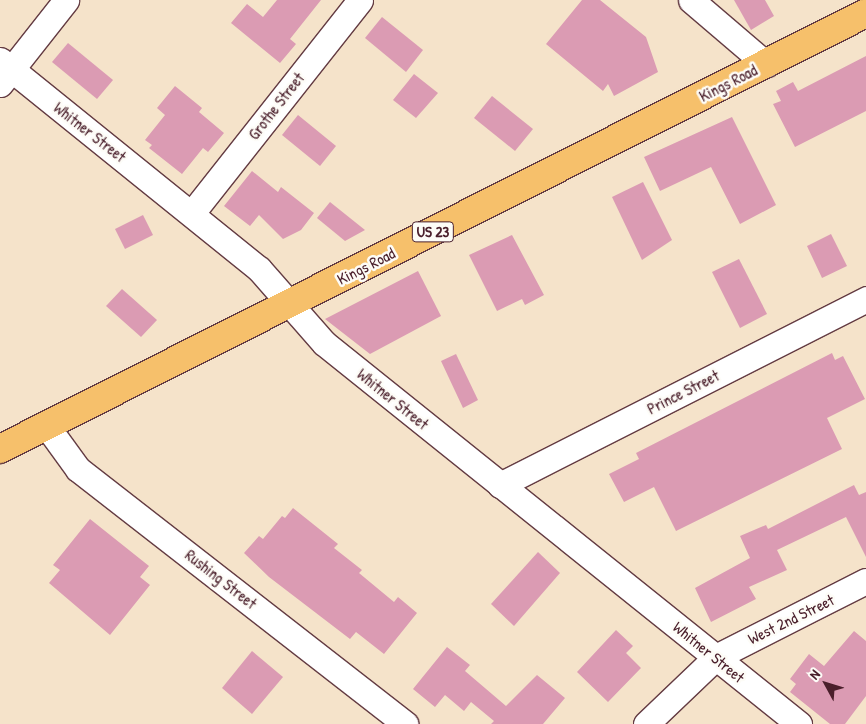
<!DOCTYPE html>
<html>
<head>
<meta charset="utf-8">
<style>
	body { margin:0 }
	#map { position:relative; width:866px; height:724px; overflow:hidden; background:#f5e3ca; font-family:"Patrick Hand",sans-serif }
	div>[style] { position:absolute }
	.building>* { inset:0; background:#db9bb3 }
	.roads { filter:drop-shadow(1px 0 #643c43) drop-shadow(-1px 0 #643c43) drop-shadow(0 1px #643c43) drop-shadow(0 -1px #643c43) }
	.street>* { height:25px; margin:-12.5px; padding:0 12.5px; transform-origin:12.5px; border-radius:12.5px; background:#fff }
	.primary>* { height:28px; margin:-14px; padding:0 14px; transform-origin:14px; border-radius:14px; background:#f6c06b }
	span { translate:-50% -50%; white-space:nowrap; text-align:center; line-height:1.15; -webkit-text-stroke:5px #fdfcf7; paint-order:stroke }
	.shield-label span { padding:1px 4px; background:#fdfcf7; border:1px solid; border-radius:4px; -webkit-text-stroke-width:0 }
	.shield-label { font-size:15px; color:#4a1f2b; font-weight:700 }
	.street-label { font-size:16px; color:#4a1f2b }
	.north { position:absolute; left:801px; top:659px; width:50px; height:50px; -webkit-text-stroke:4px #fdfcf7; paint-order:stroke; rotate:309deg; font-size:14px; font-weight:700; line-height:20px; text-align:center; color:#4a1f2b }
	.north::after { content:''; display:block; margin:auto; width:18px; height:22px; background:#4a1f2b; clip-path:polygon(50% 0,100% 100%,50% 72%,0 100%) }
</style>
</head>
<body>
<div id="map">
	<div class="building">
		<i style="clip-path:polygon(277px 0,321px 0,290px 39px,296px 44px,280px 63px,231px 23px,247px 4px,263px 17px)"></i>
		<i style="clip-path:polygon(582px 0,600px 0,646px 37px,658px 72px,614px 96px,608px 84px,603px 91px,546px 44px)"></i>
		<i style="clip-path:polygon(734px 0,765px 0,774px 16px,751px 30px)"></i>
		<i style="clip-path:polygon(382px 17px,423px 50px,406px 72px,365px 38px)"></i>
		<i style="clip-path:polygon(68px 43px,113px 80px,97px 99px,52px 62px)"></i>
		<i style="clip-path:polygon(866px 56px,866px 111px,795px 147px,773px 104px,781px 101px,776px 91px,793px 82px,798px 91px)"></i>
		<i style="clip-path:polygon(414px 74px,438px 93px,416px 118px,393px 100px)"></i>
		<i style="clip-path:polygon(175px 86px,202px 108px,199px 112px,224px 133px,208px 152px,203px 148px,182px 174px,149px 148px,152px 145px,145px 140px,165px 115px,157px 108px)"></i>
		<i style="clip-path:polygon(492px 96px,533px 129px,515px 151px,474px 118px)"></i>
		<i style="clip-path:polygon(298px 115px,336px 146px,320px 166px,282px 135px)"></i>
		<i style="clip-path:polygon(732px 117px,776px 205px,740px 224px,711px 167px,660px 191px,644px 157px)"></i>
		<i style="clip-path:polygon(252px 171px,278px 192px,281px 187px,314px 213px,301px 230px,283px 239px,259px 215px,250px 226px,224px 206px)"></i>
		<i style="clip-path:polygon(643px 182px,672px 240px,642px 260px,612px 197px)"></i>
		<i style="clip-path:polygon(330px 202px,365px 230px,345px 241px,317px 218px)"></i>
		<i style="clip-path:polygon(143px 215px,153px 235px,125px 249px,115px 229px)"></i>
		<i style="clip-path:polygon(831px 234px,847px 266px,822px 278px,807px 246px)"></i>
		<i style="clip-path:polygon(512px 235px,544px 295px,525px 305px,522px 299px,497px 311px,469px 255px)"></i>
		<i style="clip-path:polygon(739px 259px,767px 314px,740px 328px,712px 272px)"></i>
		<i style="clip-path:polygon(418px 271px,441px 316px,370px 354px,325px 319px)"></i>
		<i style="clip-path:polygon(122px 289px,157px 320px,141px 337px,106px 306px)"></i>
		<i style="clip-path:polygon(832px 353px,835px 360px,843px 356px,865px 399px,827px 418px,842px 449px,676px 531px,654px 487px,624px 502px,609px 474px,639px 459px,636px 453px)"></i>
		<i style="clip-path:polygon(456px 354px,478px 400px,463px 408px,441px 361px)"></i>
		<i style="clip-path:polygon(854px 485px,859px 495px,866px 492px,866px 557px,846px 517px,777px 550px,787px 570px,749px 587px,756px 599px,711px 622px,695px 588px,750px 558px,740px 536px,766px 525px,768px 529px)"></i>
		<i style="clip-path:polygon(293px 508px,338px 544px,334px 548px,362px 570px,359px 573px,394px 602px,398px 597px,417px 613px,384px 654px,356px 632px,350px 639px,269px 577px,244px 553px,259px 536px,263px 539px,282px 516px,285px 518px)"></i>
		<i style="clip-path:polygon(90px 519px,149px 566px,140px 577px,150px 585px,110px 635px,49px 583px,60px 570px,53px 565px)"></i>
		<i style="clip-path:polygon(538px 552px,560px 573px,514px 626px,491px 604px)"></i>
		<i style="clip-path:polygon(616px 630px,633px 646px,626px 653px,641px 668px,608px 702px,577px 672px)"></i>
		<i style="clip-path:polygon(854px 631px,866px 641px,866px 696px,845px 724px,830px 724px,790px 692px,796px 684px,790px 679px,809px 654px,824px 666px)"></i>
		<i style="clip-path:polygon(447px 647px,470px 665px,465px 671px,506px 706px,537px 675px,565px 698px,543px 724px,491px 724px,494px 721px,471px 702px,464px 711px,445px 695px,435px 707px,413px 689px)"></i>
		<i style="clip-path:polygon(252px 651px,283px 677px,252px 714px,222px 688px)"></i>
	</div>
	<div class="roads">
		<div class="street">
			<i style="left:691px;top:0;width:99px;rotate:40.5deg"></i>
			<i style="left:0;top:60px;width:333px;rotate:38.9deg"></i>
			<i style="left:259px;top:269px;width:98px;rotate:48.7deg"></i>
			<i style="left:324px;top:343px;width:609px;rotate:38.73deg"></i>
			<i style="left:0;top:84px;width:107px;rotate:-51.8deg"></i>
			<i style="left:192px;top:213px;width:271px;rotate:-51.7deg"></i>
			<i style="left:46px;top:425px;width:54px;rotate:54deg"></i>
			<i style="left:78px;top:469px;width:415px;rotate:37.9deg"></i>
			<i style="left:500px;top:485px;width:411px;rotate:-26.9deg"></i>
			<i style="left:646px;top:724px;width:97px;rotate:-43.7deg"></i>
			<i style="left:716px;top:657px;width:168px;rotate:-26.9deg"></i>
		</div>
		<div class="primary">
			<i style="left:0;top:449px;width:970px;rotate:-26.72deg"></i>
		</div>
	</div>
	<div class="shield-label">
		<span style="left:433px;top:232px">US 23</span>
	</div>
	<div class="street-label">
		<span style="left:728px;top:83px;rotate:-27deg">Kings Road</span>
		<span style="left:276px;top:106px;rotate:-52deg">Grothe Street</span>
		<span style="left:90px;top:132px;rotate:38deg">Whitner Street</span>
		<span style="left:366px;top:266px;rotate:-27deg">Kings Road</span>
		<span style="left:683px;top:392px;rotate:-27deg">Prince Street</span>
		<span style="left:393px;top:399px;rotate:39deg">Whitner Street</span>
		<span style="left:221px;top:579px;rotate:38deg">Rushing Street</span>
		<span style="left:791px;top:619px;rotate:-26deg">West 2nd Street</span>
		<span style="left:709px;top:652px;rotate:39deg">Whitner Street</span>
	</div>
	<div class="north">N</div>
</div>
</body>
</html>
